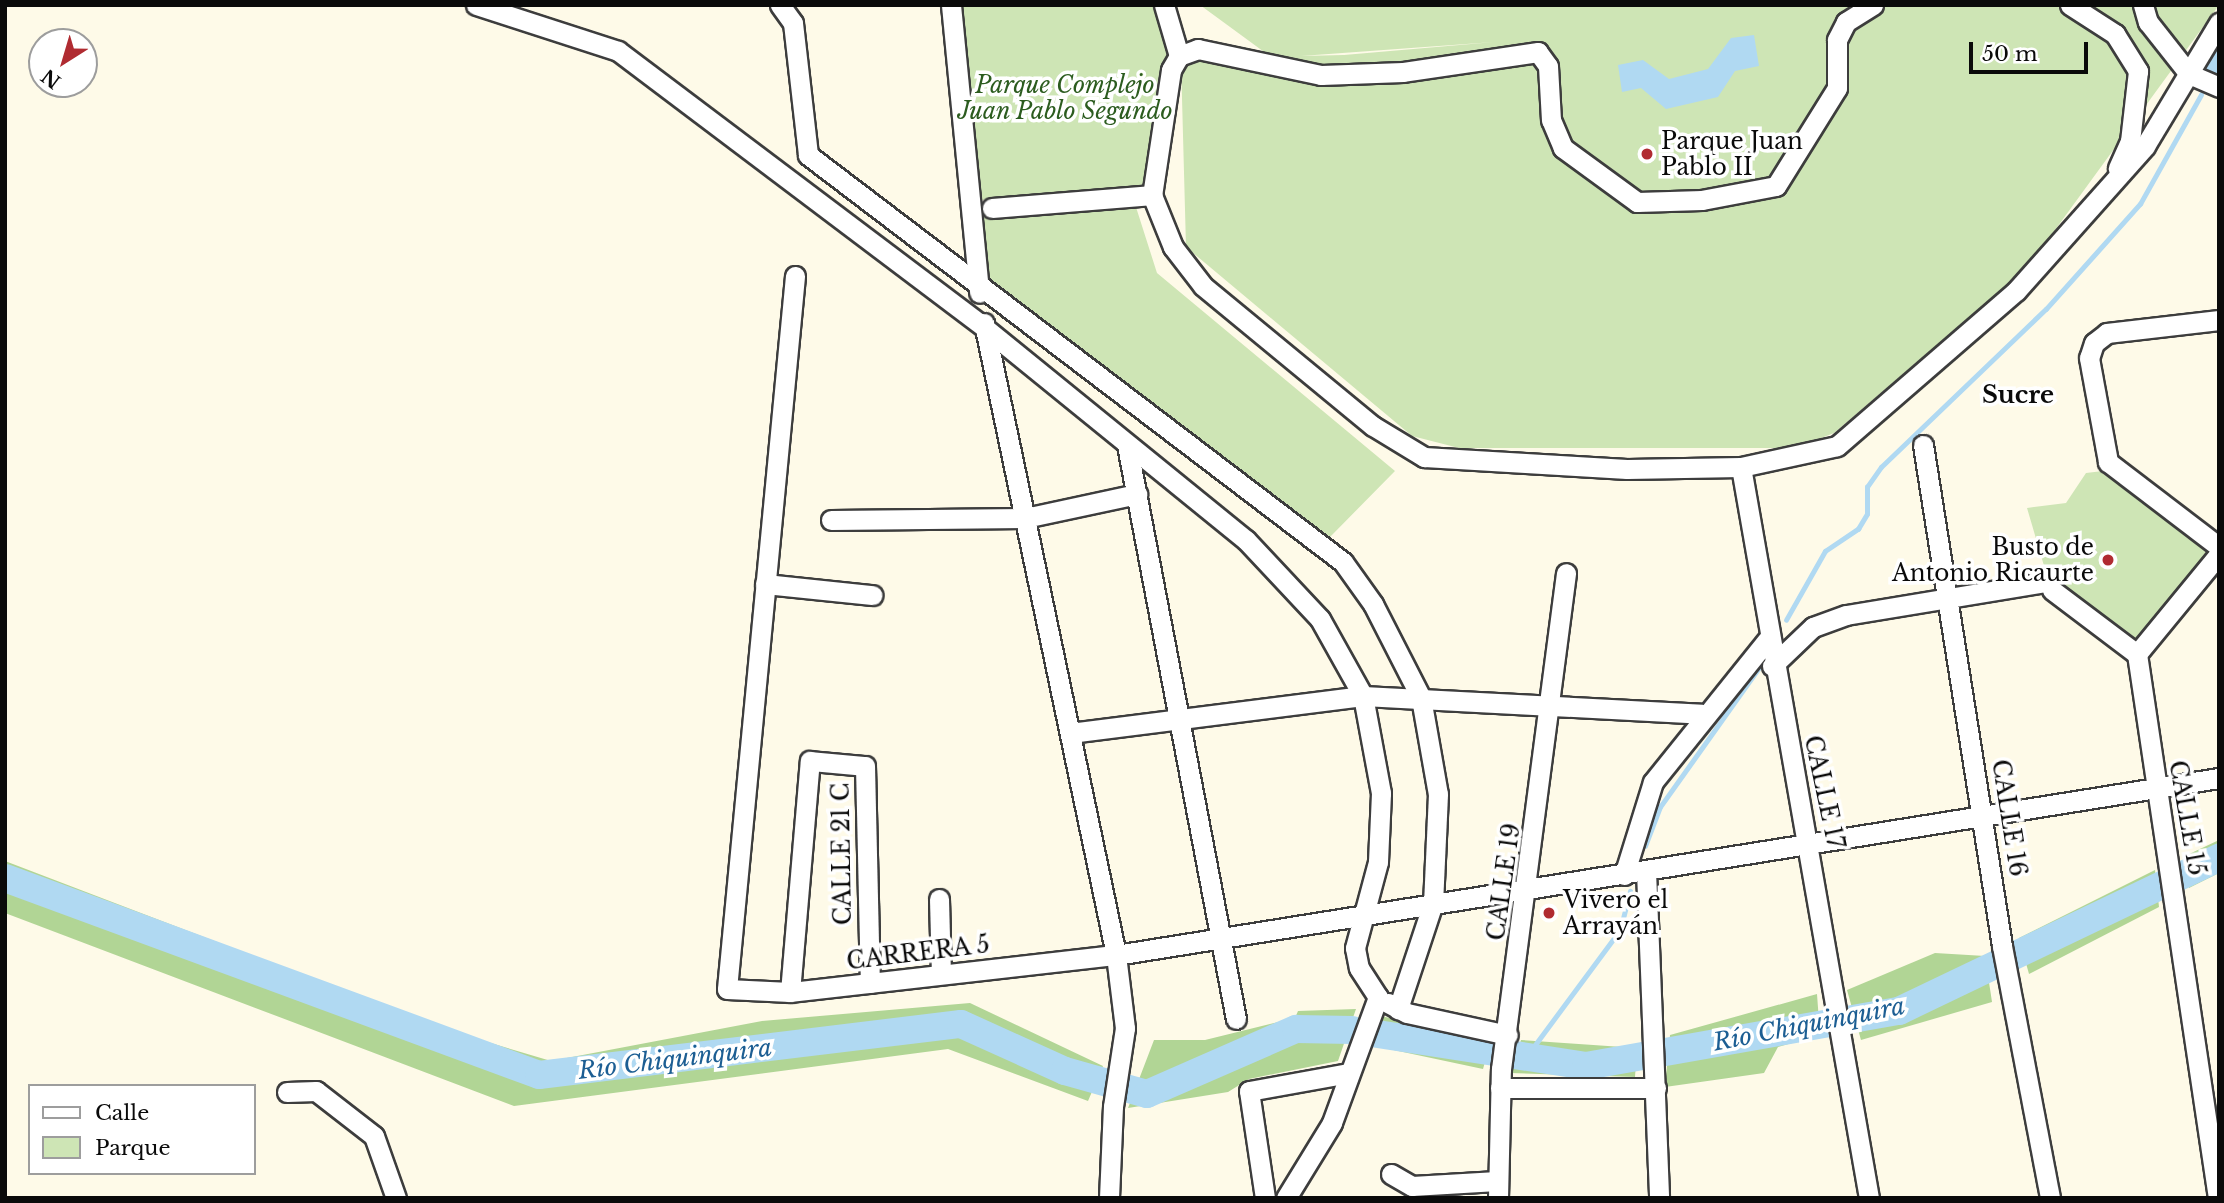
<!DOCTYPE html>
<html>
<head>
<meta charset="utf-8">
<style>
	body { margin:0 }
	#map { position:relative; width:2224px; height:1203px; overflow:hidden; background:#fefae8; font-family:"Libre Baskerville",serif }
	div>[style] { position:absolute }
	.green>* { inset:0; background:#cee5b5 }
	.forest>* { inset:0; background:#b1d595 }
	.water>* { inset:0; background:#b0d9f2 }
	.stream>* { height:4.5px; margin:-2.25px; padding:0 2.25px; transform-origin:2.25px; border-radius:2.25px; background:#b0d9f2 }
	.river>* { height:28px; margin:-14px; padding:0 14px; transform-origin:14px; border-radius:14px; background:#b0d9f2 }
	.roads { filter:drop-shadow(2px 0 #3d3d3d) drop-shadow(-2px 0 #3d3d3d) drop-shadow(0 2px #3d3d3d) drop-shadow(0 -2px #3d3d3d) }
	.street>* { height:19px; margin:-9.5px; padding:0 9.5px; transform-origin:9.5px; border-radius:9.5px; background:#fff }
	.dots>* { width:19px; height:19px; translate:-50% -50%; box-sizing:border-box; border:4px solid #fff; border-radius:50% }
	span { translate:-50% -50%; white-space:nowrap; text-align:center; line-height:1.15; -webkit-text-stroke:7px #fff; paint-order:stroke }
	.park-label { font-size:23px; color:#2c5c1f; font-style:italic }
	.poi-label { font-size:23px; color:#0a0a0a }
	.left { translate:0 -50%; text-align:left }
	.right { translate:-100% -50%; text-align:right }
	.street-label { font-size:23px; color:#0a0a0a }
	.neighbourhood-label { font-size:24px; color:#0a0a0a; font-weight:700 }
	.water-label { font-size:24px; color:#1c5e93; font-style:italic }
	.frame { position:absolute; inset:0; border:7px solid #0a0a0a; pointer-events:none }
	.legend { position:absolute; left:28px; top:1084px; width:228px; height:91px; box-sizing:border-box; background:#fff; border:2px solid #9d9d9d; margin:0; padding:9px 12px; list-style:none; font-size:21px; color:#0a0a0a }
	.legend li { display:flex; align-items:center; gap:14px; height:35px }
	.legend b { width:35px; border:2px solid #9d9d9d }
	.north { position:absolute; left:28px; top:28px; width:70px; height:70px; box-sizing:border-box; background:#fff; border:2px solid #9d9d9d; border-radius:50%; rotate:217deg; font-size:19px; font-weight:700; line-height:28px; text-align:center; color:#0a0a0a }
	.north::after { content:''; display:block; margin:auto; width:24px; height:32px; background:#b02b31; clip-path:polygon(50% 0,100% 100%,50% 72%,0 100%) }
	.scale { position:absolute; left:1969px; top:42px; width:119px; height:32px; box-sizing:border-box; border:4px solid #0a0a0a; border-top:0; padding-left:9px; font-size:21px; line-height:24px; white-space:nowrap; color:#0a0a0a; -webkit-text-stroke:5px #fff; paint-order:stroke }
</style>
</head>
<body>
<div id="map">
	<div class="green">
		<i style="clip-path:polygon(962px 5px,1158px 5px,1172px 53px,1143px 185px,981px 200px)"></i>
		<i style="clip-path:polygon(evenodd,1200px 5px,2219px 5px,2028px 267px,1834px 433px,1796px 448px,1459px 448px,1412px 436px,1186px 247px,1181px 61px,1271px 57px,1200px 5px,1494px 42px,1344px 55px,1301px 56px,1494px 42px)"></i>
		<i style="clip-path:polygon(1135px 204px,1157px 273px,1395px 471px,1330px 537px,990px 287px,978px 217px)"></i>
		<i style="clip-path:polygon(2103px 471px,2208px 552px,2135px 643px,2047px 576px,2027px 508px,2066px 503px,2086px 473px)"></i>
	</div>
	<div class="forest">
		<i style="clip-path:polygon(2219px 840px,2219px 873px,2189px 888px,2185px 856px)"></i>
		<i style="clip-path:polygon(5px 861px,444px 1029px,551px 1061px,762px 1021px,970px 1003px,1103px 1066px,1088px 1101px,948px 1049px,514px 1106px,5px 913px)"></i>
		<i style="clip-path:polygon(2155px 870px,2159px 907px,2029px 974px,2019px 938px)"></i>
		<i style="clip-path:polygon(1935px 953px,1985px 956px,1992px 1002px,1861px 1040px,1847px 990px)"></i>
		<i style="clip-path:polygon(1817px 994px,1820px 1035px,1778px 1047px,1764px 1073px,1665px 1087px,1670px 1035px)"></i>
		<i style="clip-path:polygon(1356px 1009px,1338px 1061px,1249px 1079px,1228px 1092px,1128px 1108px,1154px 1040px,1205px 1040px,1295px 1018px,1298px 1011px)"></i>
		<i style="clip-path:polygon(1381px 1016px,1491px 1041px,1483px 1069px,1370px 1045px)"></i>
		<i style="clip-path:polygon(1521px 1040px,1637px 1048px,1635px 1077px,1510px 1073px)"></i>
	</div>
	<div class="water">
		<i style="clip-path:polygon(1754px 35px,1759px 66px,1735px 71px,1718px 97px,1666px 109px,1641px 88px,1622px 92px,1618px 65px,1643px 60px,1669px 79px,1708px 69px,1731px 38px)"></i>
	</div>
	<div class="stream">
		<i style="left:1786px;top:620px;width:79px;rotate:-60.5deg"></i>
		<i style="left:1825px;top:551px;width:40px;rotate:-34deg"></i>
		<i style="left:1858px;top:529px;width:17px;rotate:-59deg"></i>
		<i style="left:1867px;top:514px;width:27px;rotate:-90deg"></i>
		<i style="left:1867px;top:487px;width:24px;rotate:-55deg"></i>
		<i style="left:1881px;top:467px;width:228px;rotate:-43.8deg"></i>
		<i style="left:2046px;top:309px;width:141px;rotate:-48.2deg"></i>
		<i style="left:2140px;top:204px;width:125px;rotate:-60.8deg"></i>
		<i style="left:1645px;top:846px;width:42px;rotate:-69deg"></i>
		<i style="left:1660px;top:807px;width:178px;rotate:-54.6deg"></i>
		<i style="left:1526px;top:1057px;width:158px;rotate:-53.5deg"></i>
		<i style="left:1620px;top:930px;width:40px;rotate:-75.6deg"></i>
	</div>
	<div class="river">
		<i style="left:2215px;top:70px;width:9px;rotate:-63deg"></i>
		<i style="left:5px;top:878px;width:569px;rotate:20.25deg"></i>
		<i style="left:539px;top:1075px;width:425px;rotate:-6.9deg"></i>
		<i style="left:961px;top:1024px;width:114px;rotate:24.3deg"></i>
		<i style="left:1065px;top:1071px;width:85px;rotate:15.7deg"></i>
		<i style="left:1147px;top:1094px;width:163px;rotate:-23.6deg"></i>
		<i style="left:1296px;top:1029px;width:56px;rotate:1deg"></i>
		<i style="left:1371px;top:1033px;width:218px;rotate:8.7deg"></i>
		<i style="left:1586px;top:1066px;width:318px;rotate:-10deg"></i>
		<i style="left:1899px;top:1011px;width:355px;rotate:-25.6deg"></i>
	</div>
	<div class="roads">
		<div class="street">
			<i style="left:476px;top:5px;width:149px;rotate:17.9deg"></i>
			<i style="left:618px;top:51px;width:460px;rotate:37deg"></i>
			<i style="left:985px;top:328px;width:336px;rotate:39.1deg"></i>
			<i style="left:1246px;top:540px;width:108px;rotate:46.9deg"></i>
			<i style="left:1320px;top:619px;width:88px;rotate:60.8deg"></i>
			<i style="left:1363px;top:696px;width:99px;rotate:79.5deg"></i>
			<i style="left:1381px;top:793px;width:69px;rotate:92.5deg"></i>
			<i style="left:1378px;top:862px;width:89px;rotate:105deg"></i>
			<i style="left:1355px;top:948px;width:20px;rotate:79deg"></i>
			<i style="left:1359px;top:968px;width:35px;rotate:57deg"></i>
			<i style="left:1378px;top:997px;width:134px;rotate:110.1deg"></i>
			<i style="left:1332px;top:1123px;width:88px;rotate:121.5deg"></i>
			<i style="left:780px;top:5px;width:22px;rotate:54deg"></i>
			<i style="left:793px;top:23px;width:133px;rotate:83.5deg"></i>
			<i style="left:808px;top:155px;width:672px;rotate:37.26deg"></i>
			<i style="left:1343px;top:562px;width:52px;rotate:54.5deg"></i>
			<i style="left:1373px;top:604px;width:106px;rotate:62.9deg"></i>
			<i style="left:1421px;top:698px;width:97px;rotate:80deg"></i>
			<i style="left:1438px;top:794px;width:109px;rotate:92.6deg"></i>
			<i style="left:1433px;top:903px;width:112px;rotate:108.3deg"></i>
			<i style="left:951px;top:5px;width:289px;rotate:84.4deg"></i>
			<i style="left:1164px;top:5px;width:53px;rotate:73.6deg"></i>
			<i style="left:1873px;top:5px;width:32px;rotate:148deg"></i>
			<i style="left:1846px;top:22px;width:20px;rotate:117deg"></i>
			<i style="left:1837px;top:40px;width:48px;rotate:90deg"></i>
			<i style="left:1837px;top:88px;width:115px;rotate:121.9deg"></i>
			<i style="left:1776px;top:186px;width:75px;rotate:169.3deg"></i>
			<i style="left:1702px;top:200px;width:65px;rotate:178.2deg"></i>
			<i style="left:1637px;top:202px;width:92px;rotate:-143.9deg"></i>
			<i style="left:1563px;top:148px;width:30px;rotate:-113deg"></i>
			<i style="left:1551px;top:120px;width:54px;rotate:-93.2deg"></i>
			<i style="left:1548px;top:66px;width:17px;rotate:-126deg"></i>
			<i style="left:1538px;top:52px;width:136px;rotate:171.6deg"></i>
			<i style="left:1403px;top:72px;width:82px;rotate:177.9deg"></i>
			<i style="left:1321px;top:75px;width:126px;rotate:-168.1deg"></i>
			<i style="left:1198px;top:49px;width:20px;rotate:160deg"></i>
			<i style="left:1179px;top:56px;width:16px;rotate:120deg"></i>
			<i style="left:1171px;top:70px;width:126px;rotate:98.6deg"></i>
			<i style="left:1152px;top:195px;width:56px;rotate:68deg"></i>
			<i style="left:1173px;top:247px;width:49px;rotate:52.4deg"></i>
			<i style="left:1203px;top:286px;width:220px;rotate:39.5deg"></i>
			<i style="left:1373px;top:426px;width:60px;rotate:31.3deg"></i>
			<i style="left:1424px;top:457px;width:203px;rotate:3.4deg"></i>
			<i style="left:1627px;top:469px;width:114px;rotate:-1deg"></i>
			<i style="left:1741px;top:467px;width:98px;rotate:-12.3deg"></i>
			<i style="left:1837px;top:446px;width:237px;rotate:-40.9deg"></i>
			<i style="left:2016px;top:291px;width:194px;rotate:-48.3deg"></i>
			<i style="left:2145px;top:146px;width:144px;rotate:-59deg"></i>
			<i style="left:2070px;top:5px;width:54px;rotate:32.8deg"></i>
			<i style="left:2115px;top:34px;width:44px;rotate:58.1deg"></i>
			<i style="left:2138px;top:71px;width:70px;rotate:96.5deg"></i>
			<i style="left:2130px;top:141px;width:30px;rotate:114deg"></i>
			<i style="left:2143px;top:5px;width:18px;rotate:74deg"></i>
			<i style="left:2148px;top:22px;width:66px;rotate:51.7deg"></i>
			<i style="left:2189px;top:74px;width:33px;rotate:23deg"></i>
			<i style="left:992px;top:208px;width:161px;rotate:-4.6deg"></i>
			<i style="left:795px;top:276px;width:716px;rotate:95.45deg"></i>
			<i style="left:727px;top:989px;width:63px;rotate:2.7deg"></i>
			<i style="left:790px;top:992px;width:328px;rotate:-6.5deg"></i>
			<i style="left:1116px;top:955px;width:1117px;rotate:-9.12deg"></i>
			<i style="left:2219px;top:320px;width:113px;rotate:173.4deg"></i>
			<i style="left:2107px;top:333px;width:16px;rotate:142deg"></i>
			<i style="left:2094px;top:343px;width:16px;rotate:108deg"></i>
			<i style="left:2089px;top:358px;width:106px;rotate:79.6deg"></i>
			<i style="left:2108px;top:462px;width:140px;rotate:37.4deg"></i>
			<i style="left:984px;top:323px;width:646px;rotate:78.2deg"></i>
			<i style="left:1116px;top:955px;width:74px;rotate:83deg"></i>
			<i style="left:1125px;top:1028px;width:79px;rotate:98.7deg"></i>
			<i style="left:1113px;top:1106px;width:92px;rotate:92.5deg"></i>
			<i style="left:1127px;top:445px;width:584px;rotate:79.25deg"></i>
			<i style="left:1923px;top:445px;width:507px;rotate:81.04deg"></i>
			<i style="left:2002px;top:946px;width:257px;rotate:79.2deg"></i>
			<i style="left:1741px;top:467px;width:742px;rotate:80.07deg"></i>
			<i style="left:831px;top:520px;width:194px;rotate:-0.6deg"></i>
			<i style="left:1025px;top:518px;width:115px;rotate:-12.1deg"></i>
			<i style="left:765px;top:584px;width:108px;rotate:5.9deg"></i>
			<i style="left:2052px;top:590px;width:106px;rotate:37deg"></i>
			<i style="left:2137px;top:654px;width:550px;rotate:81.53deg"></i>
			<i style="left:2137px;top:654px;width:129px;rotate:-50.6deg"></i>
			<i style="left:1772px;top:666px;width:57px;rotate:-43.6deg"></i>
			<i style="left:1813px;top:627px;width:35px;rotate:-20deg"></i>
			<i style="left:1846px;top:615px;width:203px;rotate:-9.4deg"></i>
			<i style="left:1070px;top:733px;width:295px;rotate:-7.2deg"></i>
			<i style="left:1363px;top:696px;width:339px;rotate:3deg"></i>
			<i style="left:1646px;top:871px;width:327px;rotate:87.7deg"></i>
			<i style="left:1624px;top:875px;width:97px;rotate:-72.7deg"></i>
			<i style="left:1653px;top:782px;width:182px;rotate:-51.2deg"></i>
			<i style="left:939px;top:899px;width:75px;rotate:88.5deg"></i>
			<i style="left:790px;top:992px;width:232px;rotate:-85.1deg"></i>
			<i style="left:810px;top:761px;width:55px;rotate:5.2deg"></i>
			<i style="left:865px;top:766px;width:217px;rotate:88.7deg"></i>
			<i style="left:1388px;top:1003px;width:21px;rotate:28deg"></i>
			<i style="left:1407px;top:1013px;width:103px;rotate:12.3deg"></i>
			<i style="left:1500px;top:1088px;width:156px"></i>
			<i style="left:287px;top:1092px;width:29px;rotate:-2deg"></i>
			<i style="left:316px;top:1091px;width:73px;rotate:37.8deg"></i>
			<i style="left:374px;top:1136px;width:66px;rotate:70.5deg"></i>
			<i style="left:1391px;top:1174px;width:24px;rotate:30deg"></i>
			<i style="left:1412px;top:1186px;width:85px;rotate:-3.4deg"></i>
			<i style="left:1265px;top:1198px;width:108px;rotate:-98.5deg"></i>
			<i style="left:1249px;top:1091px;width:102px;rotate:-10.2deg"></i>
			<i style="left:1498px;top:1198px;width:129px;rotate:-88.7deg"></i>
			<i style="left:1501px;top:1069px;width:500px;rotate:-82.53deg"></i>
		</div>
	</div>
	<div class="dots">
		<i style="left:1647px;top:154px;background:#b02b31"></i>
		<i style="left:2108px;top:560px;background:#b02b31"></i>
		<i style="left:1549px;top:913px;background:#b02b31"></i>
	</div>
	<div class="park-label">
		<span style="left:1065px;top:98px">Parque Complejo<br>Juan Pablo Segundo</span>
	</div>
	<div class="poi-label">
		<span class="left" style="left:1661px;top:154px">Parque Juan<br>Pablo II</span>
		<span class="right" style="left:2094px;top:560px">Busto de<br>Antonio Ricaurte</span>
		<span class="left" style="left:1563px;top:913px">Vivero el<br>Arrayán</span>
	</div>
	<div class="street-label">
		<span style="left:1824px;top:792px;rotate:78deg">CALLE 17</span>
		<span style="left:2009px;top:818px;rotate:81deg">CALLE 16</span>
		<span style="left:2187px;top:818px;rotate:80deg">CALLE 15</span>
		<span style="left:842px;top:854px;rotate:-91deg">CALLE 21 C</span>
		<span style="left:1504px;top:882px;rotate:-82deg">CALLE 19</span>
		<span style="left:918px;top:953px;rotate:-7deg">CARRERA 5</span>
	</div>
	<div class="neighbourhood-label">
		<span style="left:2018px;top:395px">Sucre</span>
	</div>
	<div class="water-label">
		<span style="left:1809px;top:1024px;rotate:-11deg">Río Chiquinquira</span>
		<span style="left:675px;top:1059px;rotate:-7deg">Río Chiquinquira</span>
	</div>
	<div class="frame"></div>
	<ul class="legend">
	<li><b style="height:9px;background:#fff"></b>Calle</li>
	<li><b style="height:19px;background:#cee5b5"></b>Parque</li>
	</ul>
	<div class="north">N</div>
	<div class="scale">50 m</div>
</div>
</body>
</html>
